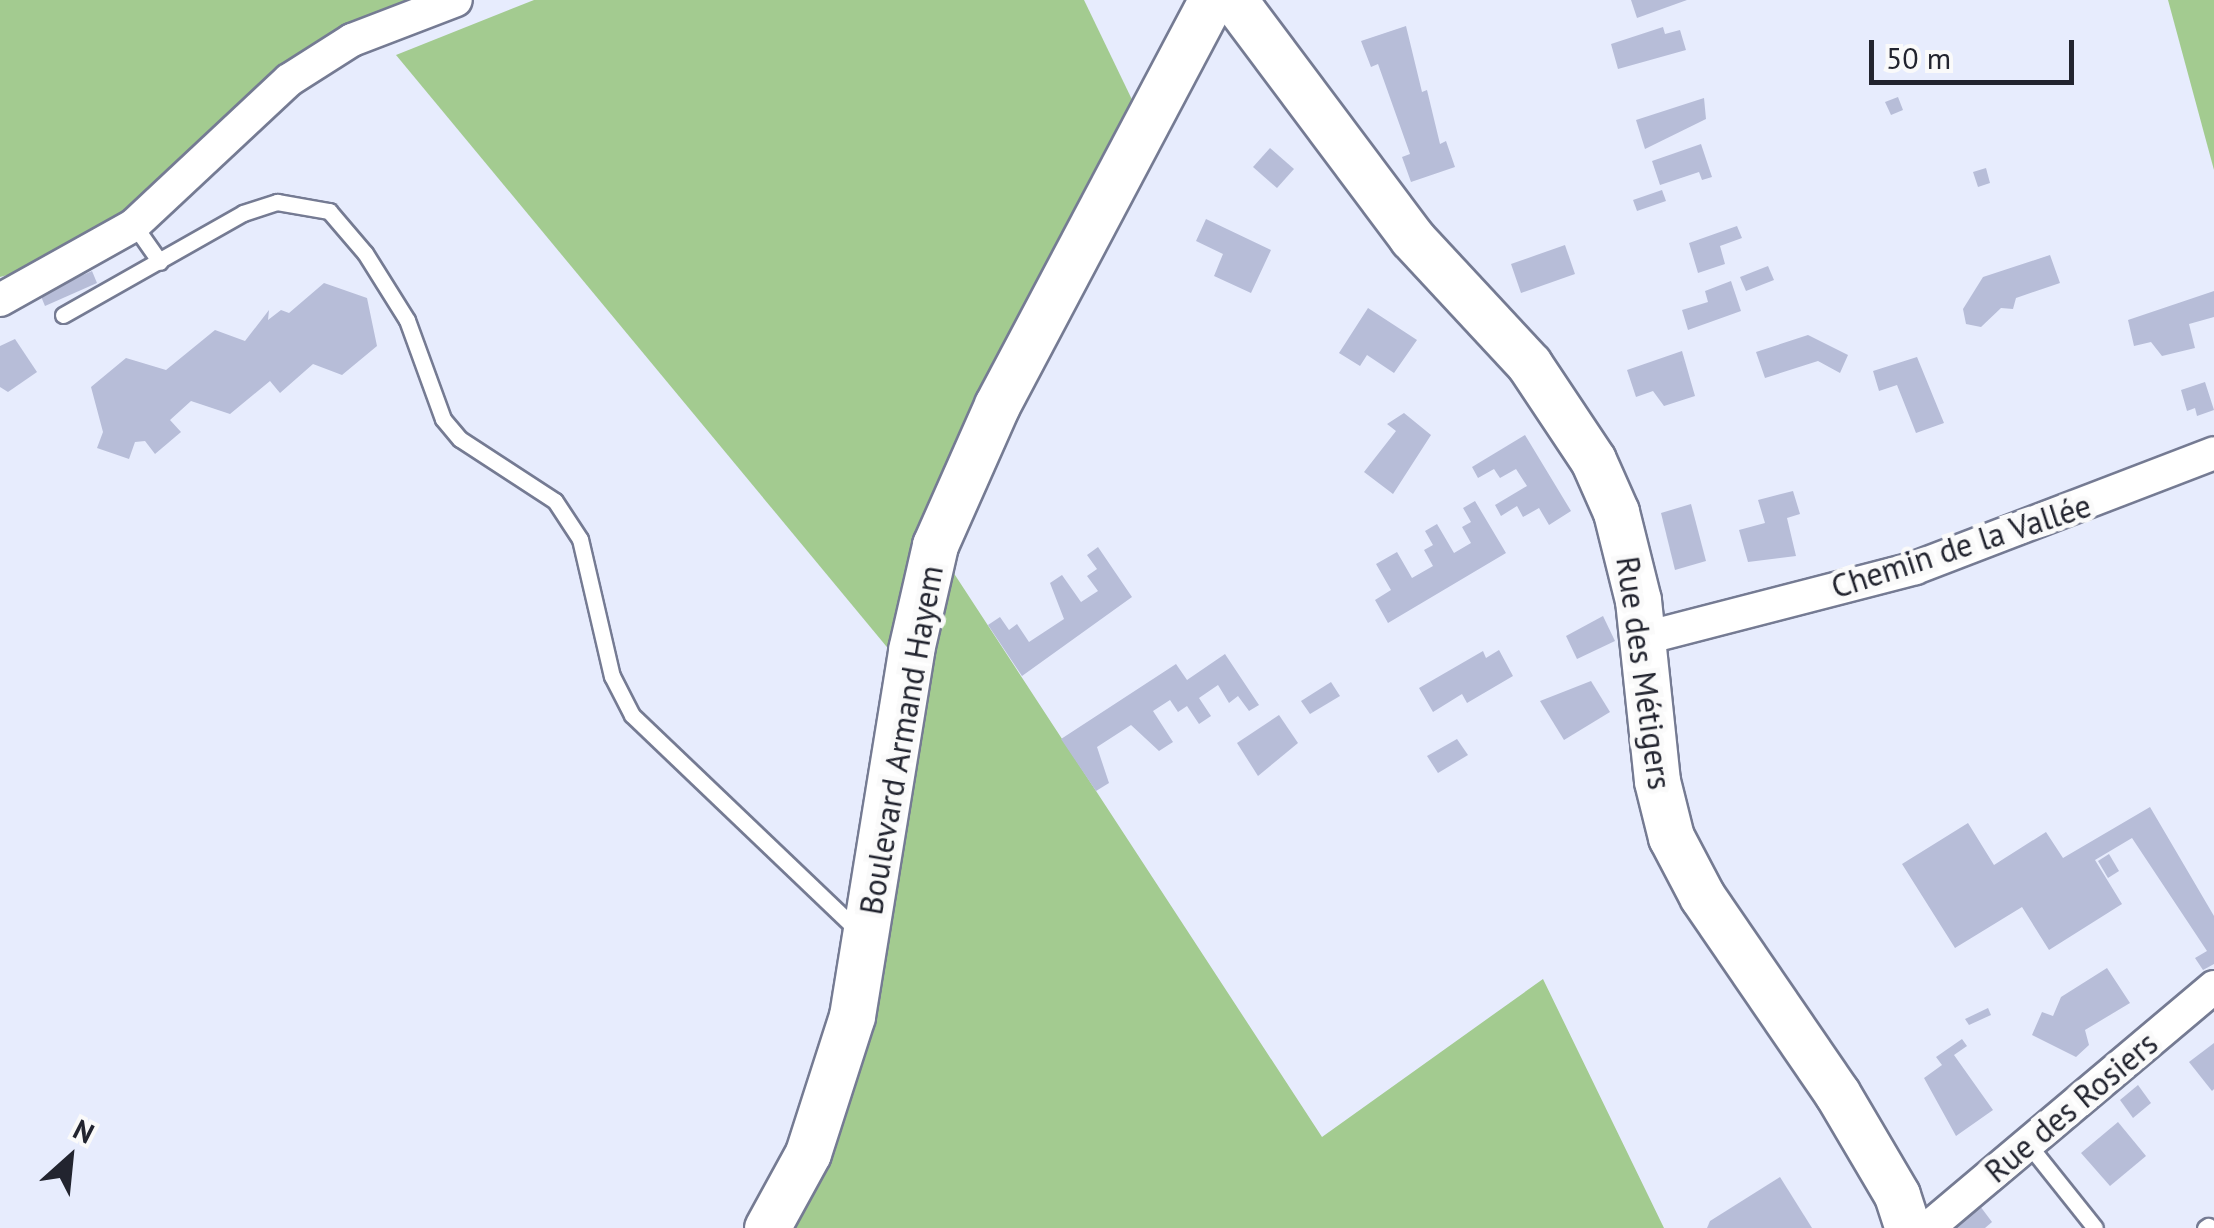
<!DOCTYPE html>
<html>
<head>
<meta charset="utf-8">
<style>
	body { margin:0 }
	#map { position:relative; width:2214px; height:1228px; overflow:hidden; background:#e7ecfd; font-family:"PT Sans",sans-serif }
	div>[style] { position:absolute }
	.green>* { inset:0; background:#a3cb90 }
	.building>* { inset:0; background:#b7bdd8 }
	.roads { filter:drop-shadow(2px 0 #757b93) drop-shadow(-2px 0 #757b93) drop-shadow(0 2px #757b93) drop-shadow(0 -2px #757b93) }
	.lane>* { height:15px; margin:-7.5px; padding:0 7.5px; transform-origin:7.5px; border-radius:7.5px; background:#fff }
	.street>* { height:32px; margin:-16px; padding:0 16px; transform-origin:16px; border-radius:16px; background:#fff }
	.secondary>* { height:45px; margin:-22.5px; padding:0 22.5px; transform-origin:22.5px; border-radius:22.5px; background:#fff }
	span { translate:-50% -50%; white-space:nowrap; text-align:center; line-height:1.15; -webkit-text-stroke:10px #fafafa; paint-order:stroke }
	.street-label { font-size:32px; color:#22242f }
	.north { position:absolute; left:20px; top:1108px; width:100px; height:100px; -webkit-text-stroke:8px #fafafa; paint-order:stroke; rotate:27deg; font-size:28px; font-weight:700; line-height:40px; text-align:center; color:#22242f }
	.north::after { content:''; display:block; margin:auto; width:35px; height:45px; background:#22242f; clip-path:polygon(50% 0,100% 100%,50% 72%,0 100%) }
	.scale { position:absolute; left:1869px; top:40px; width:205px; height:45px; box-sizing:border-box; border:5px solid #22242f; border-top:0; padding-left:12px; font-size:30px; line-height:35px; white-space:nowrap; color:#22242f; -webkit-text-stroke:8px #fafafa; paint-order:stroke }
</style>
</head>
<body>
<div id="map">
	<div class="green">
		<i style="clip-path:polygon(0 0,449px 0,218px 124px,117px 217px,34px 268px,0 277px)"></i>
		<i style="clip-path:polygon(534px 0,1084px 0,1137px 110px,896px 658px,396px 55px)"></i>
		<i style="clip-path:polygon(2168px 0,2214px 0,2214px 170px)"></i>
		<i style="clip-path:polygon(940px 552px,1322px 1137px,1543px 979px,1664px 1228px,777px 1228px,818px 1152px)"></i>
	</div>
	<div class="building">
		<i style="clip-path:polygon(1631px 0,1687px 0,1637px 18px)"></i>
		<i style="clip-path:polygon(1406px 26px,1422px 92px,1427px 90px,1440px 144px,1446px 141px,1455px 167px,1411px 182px,1402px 157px,1410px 154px,1378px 64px,1371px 67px,1361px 41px)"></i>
		<i style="clip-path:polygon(1663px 27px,1665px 34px,1680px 30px,1686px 50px,1618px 69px,1611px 44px)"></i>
		<i style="clip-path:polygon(1898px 97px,1903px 110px,1891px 115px,1885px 102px)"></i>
		<i style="clip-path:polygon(1704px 98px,1706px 119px,1645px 149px,1636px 120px)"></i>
		<i style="clip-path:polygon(1701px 144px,1712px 177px,1702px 180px,1699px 172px,1660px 185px,1652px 161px)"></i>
		<i style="clip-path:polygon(1270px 148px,1294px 169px,1277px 188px,1253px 167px)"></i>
		<i style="clip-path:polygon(1986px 168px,1990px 183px,1978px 187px,1973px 172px)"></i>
		<i style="clip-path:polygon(1662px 190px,1666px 201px,1637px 211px,1633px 200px)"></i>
		<i style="clip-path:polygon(1206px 219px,1271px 250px,1251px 293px,1214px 276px,1223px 254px,1196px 241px)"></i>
		<i style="clip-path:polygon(1737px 226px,1742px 238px,1720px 246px,1725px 264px,1698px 273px,1689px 243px)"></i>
		<i style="clip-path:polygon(1565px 245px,1575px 274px,1521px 293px,1511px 264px)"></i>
		<i style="clip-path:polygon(2050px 255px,2060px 283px,2016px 298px,2013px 309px,2001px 308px,1981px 327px,1966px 324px,1963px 309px,1983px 277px)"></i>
		<i style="clip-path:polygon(1768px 266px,1774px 280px,1746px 291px,1740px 277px)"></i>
		<i style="clip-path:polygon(92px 271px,97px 283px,45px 306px,40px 294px)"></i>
		<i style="clip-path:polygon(1731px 281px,1741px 311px,1688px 330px,1682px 310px,1708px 302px,1705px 291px)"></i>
		<i style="clip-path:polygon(324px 283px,367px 298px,377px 346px,342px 375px,313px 364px,280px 393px,270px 381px,230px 414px,191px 401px,170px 420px,181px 432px,155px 454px,145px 441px,135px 442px,129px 459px,97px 448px,103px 432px,91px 387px,126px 358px,166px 370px,215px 330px,245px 341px,269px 310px,268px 320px,281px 310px,289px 313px)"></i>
		<i style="clip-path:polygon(2214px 291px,2214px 317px,2189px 324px,2195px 348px,2162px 356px,2151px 342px,2134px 346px,2128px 320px)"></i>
		<i style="clip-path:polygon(1368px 308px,1417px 340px,1394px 373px,1367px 355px,1360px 366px,1339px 353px)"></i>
		<i style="clip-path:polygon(1808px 335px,1848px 355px,1840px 373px,1818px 361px,1765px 378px,1756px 352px)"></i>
		<i style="clip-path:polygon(15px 339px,37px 372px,8px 392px,0 387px,0 346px)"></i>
		<i style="clip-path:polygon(1682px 351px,1695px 396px,1664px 406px,1653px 391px,1636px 397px,1627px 370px)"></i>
		<i style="clip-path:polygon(1917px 357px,1944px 423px,1916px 433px,1897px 385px,1879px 391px,1873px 371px)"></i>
		<i style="clip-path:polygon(2205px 382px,2214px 410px,2197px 416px,2195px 408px,2187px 411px,2181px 390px)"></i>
		<i style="clip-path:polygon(1404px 413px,1431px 435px,1393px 494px,1364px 472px,1396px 431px,1387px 424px)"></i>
		<i style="clip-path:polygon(1525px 435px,1571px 511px,1549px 525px,1539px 508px,1523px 517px,1517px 506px,1501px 516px,1495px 505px,1527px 486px,1516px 469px,1500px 478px,1494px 469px,1478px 478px,1472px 467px)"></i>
		<i style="clip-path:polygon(1793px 491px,1800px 514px,1787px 518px,1796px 556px,1748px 562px,1739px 530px,1765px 523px,1758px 500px)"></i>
		<i style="clip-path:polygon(1475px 501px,1506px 553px,1388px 623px,1375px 600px,1391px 590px,1376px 564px,1397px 552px,1412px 578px,1433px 566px,1424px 550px,1433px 545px,1425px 531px,1437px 524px,1454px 553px,1471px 543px,1462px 527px,1471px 522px,1463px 508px)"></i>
		<i style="clip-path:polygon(1691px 504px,1706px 561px,1675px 570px,1661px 513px)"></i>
		<i style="clip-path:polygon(1098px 547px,1132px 597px,1022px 676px,988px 625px,1000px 617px,1009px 630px,1017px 624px,1029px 642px,1064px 619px,1050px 583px,1062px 575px,1081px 602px,1098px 591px,1087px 576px,1097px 569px,1087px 555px)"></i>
		<i style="clip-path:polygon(1603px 616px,1615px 641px,1577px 659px,1566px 636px)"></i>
		<i style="clip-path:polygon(1499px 650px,1513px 676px,1467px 703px,1462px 694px,1433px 712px,1419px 688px,1483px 651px,1486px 658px)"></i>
		<i style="clip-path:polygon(1225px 654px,1259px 705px,1249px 711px,1238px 696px,1229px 703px,1218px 685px,1199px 698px,1211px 716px,1199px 724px,1187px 706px,1178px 712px,1170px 700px,1153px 711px,1173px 742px,1159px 751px,1131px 725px,1097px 747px,1109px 783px,1096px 791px,1061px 739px,1176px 664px,1187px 680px)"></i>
		<i style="clip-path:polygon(1591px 681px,1610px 712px,1564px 740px,1540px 701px)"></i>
		<i style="clip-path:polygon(1331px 682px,1340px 696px,1310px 714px,1301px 701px)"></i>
		<i style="clip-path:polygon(1279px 715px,1298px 743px,1258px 776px,1237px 743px)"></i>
		<i style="clip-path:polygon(1457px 739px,1468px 755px,1438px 773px,1427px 756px)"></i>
		<i style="clip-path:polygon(2150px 807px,2214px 916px,2214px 964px,2203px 970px,2195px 958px,2207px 951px,2132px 838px,2095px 860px,2122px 904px,2049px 950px,2022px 907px,1955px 948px,1902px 864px,1968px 823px,1994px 865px,2046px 832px,2063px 858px)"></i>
		<i style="clip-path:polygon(2109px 854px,2119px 871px,2108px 878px,2098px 861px)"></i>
		<i style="clip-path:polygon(2107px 968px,2130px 1003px,2085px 1030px,2089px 1045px,2076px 1057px,2032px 1035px,2042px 1012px,2053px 1016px,2061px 997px)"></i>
		<i style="clip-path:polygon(1988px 1008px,1991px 1015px,1969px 1025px,1965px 1019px)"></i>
		<i style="clip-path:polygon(1962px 1039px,1967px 1046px,1954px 1055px,1993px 1110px,1956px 1136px,1924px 1078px,1942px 1065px,1936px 1057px)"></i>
		<i style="clip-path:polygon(2214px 1043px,2214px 1089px,2212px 1091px,2189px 1062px)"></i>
		<i style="clip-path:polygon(2138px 1085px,2151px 1103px,2133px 1118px,2120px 1100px)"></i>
		<i style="clip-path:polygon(2118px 1122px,2146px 1156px,2110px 1186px,2081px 1153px)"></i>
		<i style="clip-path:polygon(1780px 1177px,1812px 1228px,1707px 1228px,1710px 1221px)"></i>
		<i style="clip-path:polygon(1980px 1206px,1992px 1222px,1985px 1228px,1953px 1228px)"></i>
	</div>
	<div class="roads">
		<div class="lane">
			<i style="left:134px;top:225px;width:45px;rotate:54.9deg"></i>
			<i style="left:63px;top:315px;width:207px;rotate:-29.5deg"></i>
			<i style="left:243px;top:213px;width:36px;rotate:-18deg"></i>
			<i style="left:277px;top:202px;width:53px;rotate:9.8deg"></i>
			<i style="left:329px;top:211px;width:55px;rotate:49.4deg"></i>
			<i style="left:365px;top:253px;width:79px;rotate:57.9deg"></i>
			<i style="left:407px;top:320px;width:105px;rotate:70deg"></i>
			<i style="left:443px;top:419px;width:26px;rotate:50deg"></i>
			<i style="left:460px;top:439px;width:113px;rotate:33.1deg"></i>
			<i style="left:555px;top:501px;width:45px;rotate:56.7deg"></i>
			<i style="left:580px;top:539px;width:141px;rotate:76.9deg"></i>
			<i style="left:612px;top:676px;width:44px;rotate:62.9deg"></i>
			<i style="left:632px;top:715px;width:311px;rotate:43.7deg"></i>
			<i style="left:2028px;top:1144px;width:107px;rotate:51.4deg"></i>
			<i style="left:2205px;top:1228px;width:4px;rotate:-34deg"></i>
		</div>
		<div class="street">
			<i style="left:0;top:300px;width:154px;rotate:-29.2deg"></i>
			<i style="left:134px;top:225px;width:212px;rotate:-43.1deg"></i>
			<i style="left:289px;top:80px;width:75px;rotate:-32.4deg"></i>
			<i style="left:352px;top:40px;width:111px;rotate:-21deg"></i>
			<i style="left:1645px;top:638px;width:279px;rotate:-14.5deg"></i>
			<i style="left:1915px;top:568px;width:320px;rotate:-21deg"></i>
			<i style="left:1928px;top:1228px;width:374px;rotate:-40.1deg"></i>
		</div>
		<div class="secondary">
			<i style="left:1234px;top:0;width:297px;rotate:53.2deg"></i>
			<i style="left:1412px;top:238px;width:172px;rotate:47.1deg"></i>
			<i style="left:1529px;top:364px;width:115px;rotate:56.3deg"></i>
			<i style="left:1593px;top:460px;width:57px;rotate:66.1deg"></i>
			<i style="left:1616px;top:512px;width:91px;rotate:76deg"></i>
			<i style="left:1638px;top:600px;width:182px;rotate:84deg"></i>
			<i style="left:1657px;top:781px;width:58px;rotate:76deg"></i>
			<i style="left:1671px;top:837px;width:67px;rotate:62.3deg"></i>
			<i style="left:1702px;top:896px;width:239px;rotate:55.6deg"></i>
			<i style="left:1837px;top:1093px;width:118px;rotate:59.5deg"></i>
			<i style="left:1897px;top:1195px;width:35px;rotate:72deg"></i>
			<i style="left:767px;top:1228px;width:85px;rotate:-61.3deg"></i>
			<i style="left:808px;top:1153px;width:144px;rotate:-72.2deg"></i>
			<i style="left:852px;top:1016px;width:371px;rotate:-80.8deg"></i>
			<i style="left:911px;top:650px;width:108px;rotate:-77.1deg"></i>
			<i style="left:935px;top:545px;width:153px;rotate:-66.1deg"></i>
			<i style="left:997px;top:405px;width:458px;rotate:-62.1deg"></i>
		</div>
	</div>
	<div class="street-label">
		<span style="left:1961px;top:546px;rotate:-18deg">Chemin de la Vallée</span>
		<span style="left:1644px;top:673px;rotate:82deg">Rue des Métigers</span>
		<span style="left:901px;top:740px;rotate:-80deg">Boulevard Armand Hayem</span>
		<span style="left:2071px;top:1107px;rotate:-40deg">Rue des Rosiers</span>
	</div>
	<div class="north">N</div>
	<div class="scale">50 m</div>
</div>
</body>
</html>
